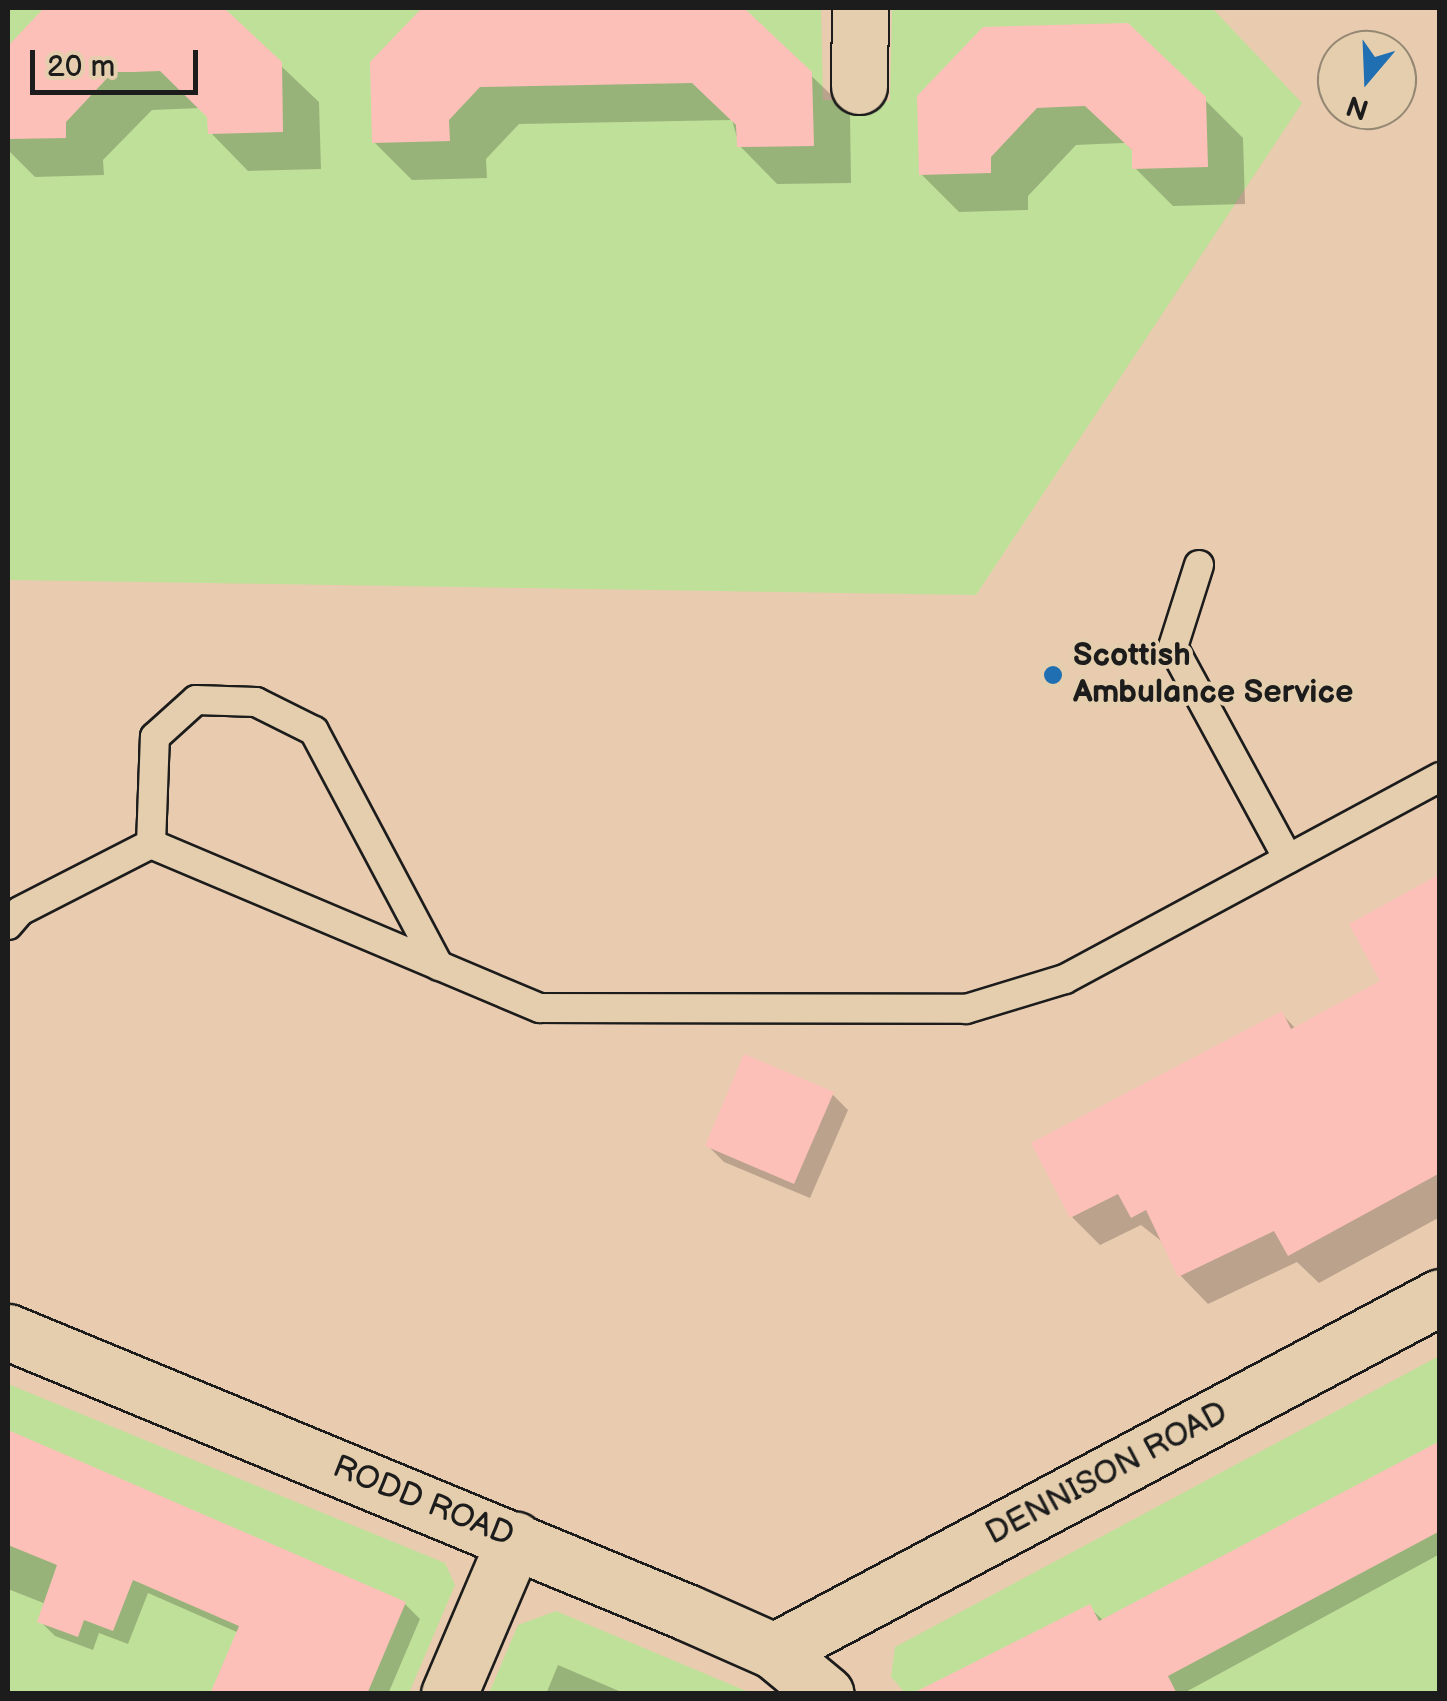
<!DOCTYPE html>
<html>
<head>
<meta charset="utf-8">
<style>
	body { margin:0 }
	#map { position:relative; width:1447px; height:1701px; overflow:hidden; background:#e9cbaf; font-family:"Balsamiq Sans",sans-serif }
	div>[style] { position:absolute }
	.green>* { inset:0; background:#bfe099 }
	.shadow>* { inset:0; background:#0003 }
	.building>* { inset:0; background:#fcc0b9 }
	.roads { filter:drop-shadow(2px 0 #1c1c1c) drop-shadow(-2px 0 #1c1c1c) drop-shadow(0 2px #1c1c1c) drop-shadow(0 -2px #1c1c1c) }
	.lane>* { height:28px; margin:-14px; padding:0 14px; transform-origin:14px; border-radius:14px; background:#e4cead }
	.street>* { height:55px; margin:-27.5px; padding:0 27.5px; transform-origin:27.5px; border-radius:27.5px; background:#e4cead }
	.dots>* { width:28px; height:28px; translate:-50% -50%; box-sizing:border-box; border:5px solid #e4cead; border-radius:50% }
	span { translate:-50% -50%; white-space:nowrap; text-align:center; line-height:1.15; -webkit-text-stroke:8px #e4cead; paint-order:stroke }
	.poi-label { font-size:32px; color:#1c1c1c; font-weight:700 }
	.left { translate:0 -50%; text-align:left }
	.street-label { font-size:32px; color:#1c1c1c }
	.frame { position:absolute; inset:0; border:10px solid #1c1c1c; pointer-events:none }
	.north { position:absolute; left:1317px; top:30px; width:100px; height:100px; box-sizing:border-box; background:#e4cead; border:2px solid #948773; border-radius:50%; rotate:199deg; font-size:28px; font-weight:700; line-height:40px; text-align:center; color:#1c1c1c }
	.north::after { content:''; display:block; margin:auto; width:35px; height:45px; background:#1f6fb2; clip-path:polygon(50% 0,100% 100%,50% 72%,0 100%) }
	.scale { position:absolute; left:30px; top:50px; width:168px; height:45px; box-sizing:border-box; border:5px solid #1c1c1c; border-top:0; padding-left:12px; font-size:30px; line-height:35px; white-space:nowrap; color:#1c1c1c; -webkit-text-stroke:8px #e4cead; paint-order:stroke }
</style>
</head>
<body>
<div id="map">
	<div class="green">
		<i style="clip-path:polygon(8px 8px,821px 8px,823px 100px,890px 101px,892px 8px,1212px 8px,1302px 103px,976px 595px,8px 580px)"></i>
		<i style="clip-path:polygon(1439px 1356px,1439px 1693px,906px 1694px,891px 1677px,895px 1647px)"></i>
		<i style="clip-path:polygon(8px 1384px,445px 1563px,455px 1585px,409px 1693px,8px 1693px)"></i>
		<i style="clip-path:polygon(556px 1611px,751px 1693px,489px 1693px,518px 1625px)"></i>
	</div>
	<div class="shadow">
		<i style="clip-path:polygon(47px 8px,220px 8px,319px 102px,321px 169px,248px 171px,210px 132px,210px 117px,201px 108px,152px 110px,103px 160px,104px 175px,35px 177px,8px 150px,8px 49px)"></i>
		<i style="clip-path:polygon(425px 8px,741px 8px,850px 113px,851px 183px,777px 184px,739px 145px,732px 120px,519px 124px,486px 159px,487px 178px,412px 180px,374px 142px,372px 62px)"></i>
		<i style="clip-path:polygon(919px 97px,1204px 99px,1243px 138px,1245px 204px,1173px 206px,1135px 168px,1134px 152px,1125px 143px,1098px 144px,1076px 145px,1028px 196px,1028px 210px,959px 212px,921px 174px)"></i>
		<i style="clip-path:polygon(1440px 892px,1440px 1217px,1319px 1283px,1297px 1262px,1208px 1304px,1180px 1275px,1165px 1244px,1141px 1225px,1100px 1245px,1072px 1217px,1282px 1014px,1296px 1029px,1383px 982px)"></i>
		<i style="clip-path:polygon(832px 1094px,848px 1110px,810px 1198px,724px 1162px,708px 1146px)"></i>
		<i style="clip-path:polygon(8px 1433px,405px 1604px,420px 1619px,388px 1694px,214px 1694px,239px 1633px,148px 1593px,128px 1644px,99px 1633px,93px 1650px,55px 1636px,40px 1621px,46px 1604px,8px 1589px)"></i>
		<i style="clip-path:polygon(1440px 1444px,1440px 1554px,1182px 1694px,978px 1694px,1089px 1607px,1104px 1621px)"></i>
		<i style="clip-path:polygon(558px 1665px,626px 1694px,546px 1694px)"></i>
	</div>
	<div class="building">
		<i style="clip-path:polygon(44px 8px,224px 8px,282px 62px,283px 132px,208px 134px,207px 117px,160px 71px,133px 72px,113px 72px,66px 122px,66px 138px,8px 139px,8px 46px)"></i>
		<i style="clip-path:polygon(422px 8px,744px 8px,812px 72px,814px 146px,737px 147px,736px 125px,692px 83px,480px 87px,449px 120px,450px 141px,372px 143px,370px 62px)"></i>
		<i style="clip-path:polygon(1128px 23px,1206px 97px,1208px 167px,1132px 169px,1132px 150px,1085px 106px,1058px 107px,1037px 108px,991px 157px,991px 173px,919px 175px,917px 96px,983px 27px)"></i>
		<i style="clip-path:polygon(1440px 874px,1440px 1173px,1288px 1256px,1274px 1231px,1178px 1277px,1146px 1210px,1131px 1218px,1118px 1194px,1070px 1218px,1031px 1143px,1282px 1011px,1291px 1029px,1380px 981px,1349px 924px)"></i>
		<i style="clip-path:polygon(744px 1054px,834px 1092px,794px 1184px,705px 1146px)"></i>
		<i style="clip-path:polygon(8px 1430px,406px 1602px,367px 1694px,210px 1694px,239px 1626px,133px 1580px,113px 1631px,84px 1620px,78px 1637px,37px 1622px,57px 1565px,8px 1545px)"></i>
		<i style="clip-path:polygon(1440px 1441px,1440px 1531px,1168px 1676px,1177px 1694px,911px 1694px,1090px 1604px,1099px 1621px)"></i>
	</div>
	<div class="roads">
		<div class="lane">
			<i style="left:1199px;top:565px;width:86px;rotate:107.6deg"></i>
			<i style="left:1173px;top:647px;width:241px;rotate:61.5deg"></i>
			<i style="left:151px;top:844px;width:107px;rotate:-87.9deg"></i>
			<i style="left:155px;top:737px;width:55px;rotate:-42.1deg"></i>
			<i style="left:196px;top:700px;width:60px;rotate:1.9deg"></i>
			<i style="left:256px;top:702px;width:65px;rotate:26.6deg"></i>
			<i style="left:314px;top:731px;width:266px;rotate:62deg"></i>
			<i style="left:8px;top:925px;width:18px;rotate:-49deg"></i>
			<i style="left:20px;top:911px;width:147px;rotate:-27.1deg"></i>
			<i style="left:151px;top:844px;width:422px;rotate:22.9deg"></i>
			<i style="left:540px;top:1008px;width:426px;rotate:0.1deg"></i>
			<i style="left:966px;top:1009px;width:103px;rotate:-16.9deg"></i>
			<i style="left:1065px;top:979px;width:426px;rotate:-28.3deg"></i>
		</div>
		<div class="street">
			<i style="left:859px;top:86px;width:78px;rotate:-89.3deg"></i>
			<i style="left:8px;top:1332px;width:734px;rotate:22.44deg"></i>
			<i style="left:686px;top:1612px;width:96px;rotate:23.9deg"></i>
			<i style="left:774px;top:1651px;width:67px;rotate:39.6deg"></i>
			<i style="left:774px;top:1651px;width:754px;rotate:-27.99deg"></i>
			<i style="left:449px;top:1694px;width:168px;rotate:-66.9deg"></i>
		</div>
	</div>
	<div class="dots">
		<i style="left:1053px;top:675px;background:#1f6fb2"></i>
	</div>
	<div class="poi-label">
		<span class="left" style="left:1073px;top:675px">Scottish<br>Ambulance Service</span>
	</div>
	<div class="street-label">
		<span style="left:1107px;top:1474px;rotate:-28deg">DENNISON ROAD</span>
		<span style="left:423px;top:1502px;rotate:22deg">RODD ROAD</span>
	</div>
	<div class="frame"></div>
	<div class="north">N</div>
	<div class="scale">20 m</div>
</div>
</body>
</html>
